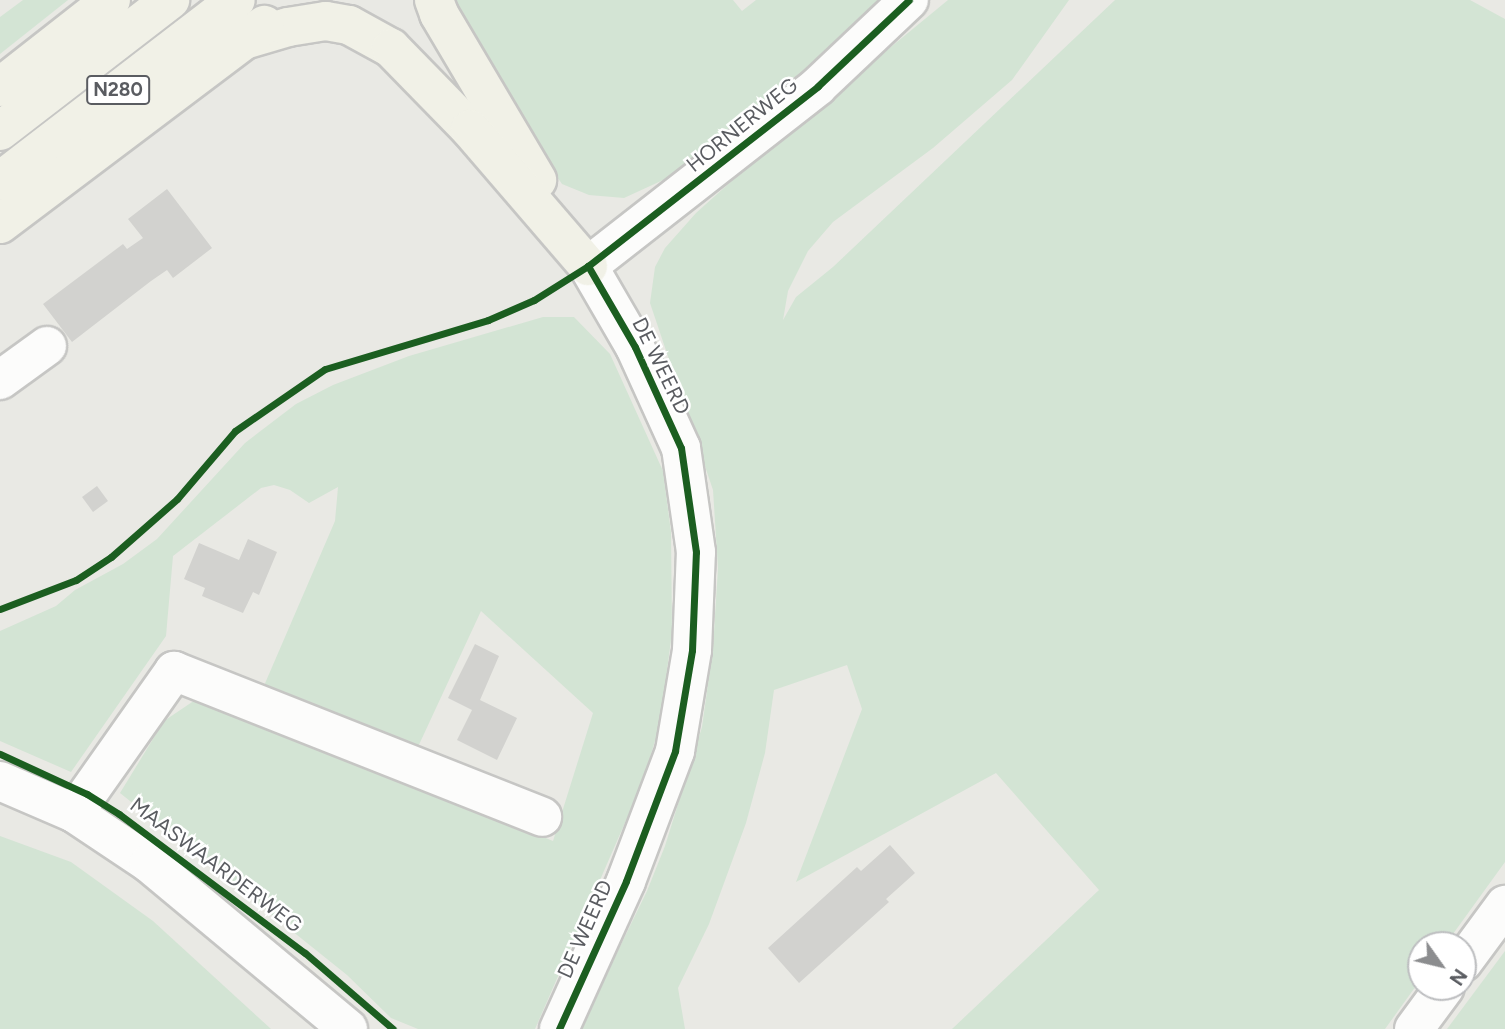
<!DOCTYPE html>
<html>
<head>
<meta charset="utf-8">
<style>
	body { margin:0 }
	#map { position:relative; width:1505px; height:1029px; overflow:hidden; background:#e9e9e4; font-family:Figtree,sans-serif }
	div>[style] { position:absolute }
	.green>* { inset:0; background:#d3e4d4 }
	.building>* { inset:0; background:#d2d2cf }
	.roads { filter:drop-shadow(2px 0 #c6c6c4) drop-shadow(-2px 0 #c6c6c4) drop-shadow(0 2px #c6c6c4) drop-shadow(0 -2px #c6c6c4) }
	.minor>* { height:38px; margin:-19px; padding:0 19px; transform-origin:19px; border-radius:19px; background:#fcfcfb }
	.major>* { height:38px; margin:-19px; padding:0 19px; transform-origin:19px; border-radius:19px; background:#f1f1e7 }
	.cycleway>* { height:7px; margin:-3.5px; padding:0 3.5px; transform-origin:3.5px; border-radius:3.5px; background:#1b5e20 }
	span { translate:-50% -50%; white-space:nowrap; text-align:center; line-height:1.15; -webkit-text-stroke:5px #fff; paint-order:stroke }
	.shield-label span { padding:2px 5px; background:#fff; border:2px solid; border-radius:5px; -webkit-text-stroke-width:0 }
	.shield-label { font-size:19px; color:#5a5c61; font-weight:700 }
	.street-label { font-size:21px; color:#5a5c61 }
	.north { position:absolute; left:1407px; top:931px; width:70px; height:70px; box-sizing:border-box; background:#fff; border:2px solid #bdbec0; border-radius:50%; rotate:124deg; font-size:19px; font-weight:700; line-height:28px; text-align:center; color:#5a5c61 }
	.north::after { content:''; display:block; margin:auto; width:24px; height:32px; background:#8c8d8f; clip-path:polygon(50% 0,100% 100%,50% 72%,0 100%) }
</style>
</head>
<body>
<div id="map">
	<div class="green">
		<i style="clip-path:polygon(23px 0,68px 0,0 54px,0 17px)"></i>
		<i style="clip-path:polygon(455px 0,733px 0,742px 11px,756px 0,885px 0,776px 102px,674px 175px,624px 198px,589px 195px,562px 184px,525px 130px,457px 10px)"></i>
		<i style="clip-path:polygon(948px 0,1069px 0,1012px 80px,933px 148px,833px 222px,808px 251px,788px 291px,783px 320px,796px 297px,833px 267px,1115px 0,1470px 0,1505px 19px,1505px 862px,1445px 945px,1421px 945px,1421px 979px,1385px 1029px,952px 1029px,1099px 890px,996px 773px,796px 882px,862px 709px,847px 665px,774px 690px,765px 753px,746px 823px,709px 924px,678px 988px,685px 1029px,580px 1029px,647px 891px,665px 846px,702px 727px,713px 648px,718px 568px,713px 490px,650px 303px,655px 267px,665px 248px,696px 213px,773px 144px)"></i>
		<i style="clip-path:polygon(543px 317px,574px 317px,610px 354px,663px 471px,671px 532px,672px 632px,660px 725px,641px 786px,535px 1029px,418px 1029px,391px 1018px,347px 975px,120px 793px,164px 721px,201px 696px,553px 841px,593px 713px,481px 611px,417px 749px,263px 688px,335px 521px,338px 487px,309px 503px,290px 490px,274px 485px,261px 488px,173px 556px,166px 636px,71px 772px,0 741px,0 631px,56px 606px,75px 590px,123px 564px,157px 539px,245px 443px,296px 404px,333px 385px,409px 356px)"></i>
		<i style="clip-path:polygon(0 836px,71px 862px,153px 921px,271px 1029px,0 1029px)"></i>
		<i style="clip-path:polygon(1505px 951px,1505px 1029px,1447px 1029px)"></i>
	</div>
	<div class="building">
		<i style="clip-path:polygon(167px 189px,212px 248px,173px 278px,167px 270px,151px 281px,72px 342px,43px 304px,123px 244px,127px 249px,143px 238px,128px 219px)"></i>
		<i style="clip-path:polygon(97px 486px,108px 501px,93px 512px,82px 497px)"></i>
		<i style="clip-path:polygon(248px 539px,277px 552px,259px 595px,253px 592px,243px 613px,202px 596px,205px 588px,184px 579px,199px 543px,239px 560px)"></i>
		<i style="clip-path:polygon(475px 644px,499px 656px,480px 700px,517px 718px,497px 760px,457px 740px,472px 710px,448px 698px)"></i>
		<i style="clip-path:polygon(890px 845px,915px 873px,886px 899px,889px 902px,799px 983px,768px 948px,857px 867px,861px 871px)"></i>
	</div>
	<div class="roads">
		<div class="minor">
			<i style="left:0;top:380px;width:58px;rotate:-35.9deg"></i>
			<i style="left:0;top:781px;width:81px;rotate:23.4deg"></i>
			<i style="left:74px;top:813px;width:90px;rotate:33.7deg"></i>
			<i style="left:149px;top:863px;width:259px;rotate:39.8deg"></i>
			<i style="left:74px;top:813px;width:174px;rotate:-54.8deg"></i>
			<i style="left:174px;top:671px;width:396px;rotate:21.6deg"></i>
			<i style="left:1463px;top:962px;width:71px;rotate:-53.6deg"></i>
			<i style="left:559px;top:1029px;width:162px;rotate:-65.6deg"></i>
			<i style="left:626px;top:881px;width:139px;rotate:-69.3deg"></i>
			<i style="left:675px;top:751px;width:102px;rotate:-80.4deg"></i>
			<i style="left:692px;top:650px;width:98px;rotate:-87.7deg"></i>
			<i style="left:696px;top:552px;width:105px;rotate:-98.2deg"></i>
			<i style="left:681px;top:448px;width:111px;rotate:-114.5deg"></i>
			<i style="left:635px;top:347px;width:94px;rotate:-120.1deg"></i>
			<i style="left:588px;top:266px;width:292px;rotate:-38deg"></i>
			<i style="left:818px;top:86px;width:125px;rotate:-43.4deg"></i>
			<i style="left:1414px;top:1029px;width:52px;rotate:-53.6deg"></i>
		</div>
		<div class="major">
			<i style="left:434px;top:0;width:15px;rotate:70deg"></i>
			<i style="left:439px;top:14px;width:193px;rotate:59.4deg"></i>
			<i style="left:244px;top:40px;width:46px;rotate:-16.5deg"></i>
			<i style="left:288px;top:27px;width:38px;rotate:-9deg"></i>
			<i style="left:326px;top:21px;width:23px;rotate:10deg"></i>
			<i style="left:349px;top:25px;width:48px;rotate:28.7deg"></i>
			<i style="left:391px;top:48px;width:113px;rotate:45.7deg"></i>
			<i style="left:470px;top:129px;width:181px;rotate:49.3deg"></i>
			<i style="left:0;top:87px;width:141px;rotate:-38.1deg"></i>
			<i style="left:0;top:131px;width:215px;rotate:-37.6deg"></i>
			<i style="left:0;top:181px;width:297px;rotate:-37.5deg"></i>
			<i style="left:0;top:224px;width:331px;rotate:-37deg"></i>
		</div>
	</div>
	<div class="cycleway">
		<i style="left:0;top:609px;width:81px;rotate:-20.9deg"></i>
		<i style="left:76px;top:580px;width:42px;rotate:-33.3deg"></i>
		<i style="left:111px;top:557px;width:88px;rotate:-41.3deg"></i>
		<i style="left:177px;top:499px;width:89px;rotate:-49.5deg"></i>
		<i style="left:235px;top:431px;width:109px;rotate:-34.6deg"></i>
		<i style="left:325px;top:369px;width:170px;rotate:-16.7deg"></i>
		<i style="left:488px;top:320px;width:50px;rotate:-23.5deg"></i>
		<i style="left:534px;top:300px;width:64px;rotate:-32.2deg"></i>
		<i style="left:588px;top:266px;width:292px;rotate:-38deg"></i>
		<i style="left:818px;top:86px;width:125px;rotate:-43.4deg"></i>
		<i style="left:0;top:754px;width:96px;rotate:24.7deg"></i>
		<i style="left:87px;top:794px;width:38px;rotate:32deg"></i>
		<i style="left:119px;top:814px;width:232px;rotate:36.8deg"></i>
		<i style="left:305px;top:953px;width:116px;rotate:40.8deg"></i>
		<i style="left:559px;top:1029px;width:162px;rotate:-65.6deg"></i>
		<i style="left:626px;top:881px;width:139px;rotate:-69.3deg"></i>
		<i style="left:675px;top:751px;width:102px;rotate:-80.4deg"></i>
		<i style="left:692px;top:650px;width:98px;rotate:-87.7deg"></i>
		<i style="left:696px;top:552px;width:105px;rotate:-98.2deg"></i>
		<i style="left:681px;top:448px;width:111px;rotate:-114.5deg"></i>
		<i style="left:635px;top:347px;width:94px;rotate:-120.1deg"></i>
	</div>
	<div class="shield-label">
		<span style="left:118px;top:90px">N280</span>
	</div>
	<div class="street-label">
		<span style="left:742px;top:125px;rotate:-39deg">HORNERWEG</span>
		<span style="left:661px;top:366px;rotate:64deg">DE WEERD</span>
		<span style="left:216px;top:865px;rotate:37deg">MAASWAARDERWEG</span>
		<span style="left:585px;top:929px;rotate:-66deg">DE WEERD</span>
	</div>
	<div class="north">N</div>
</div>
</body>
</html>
